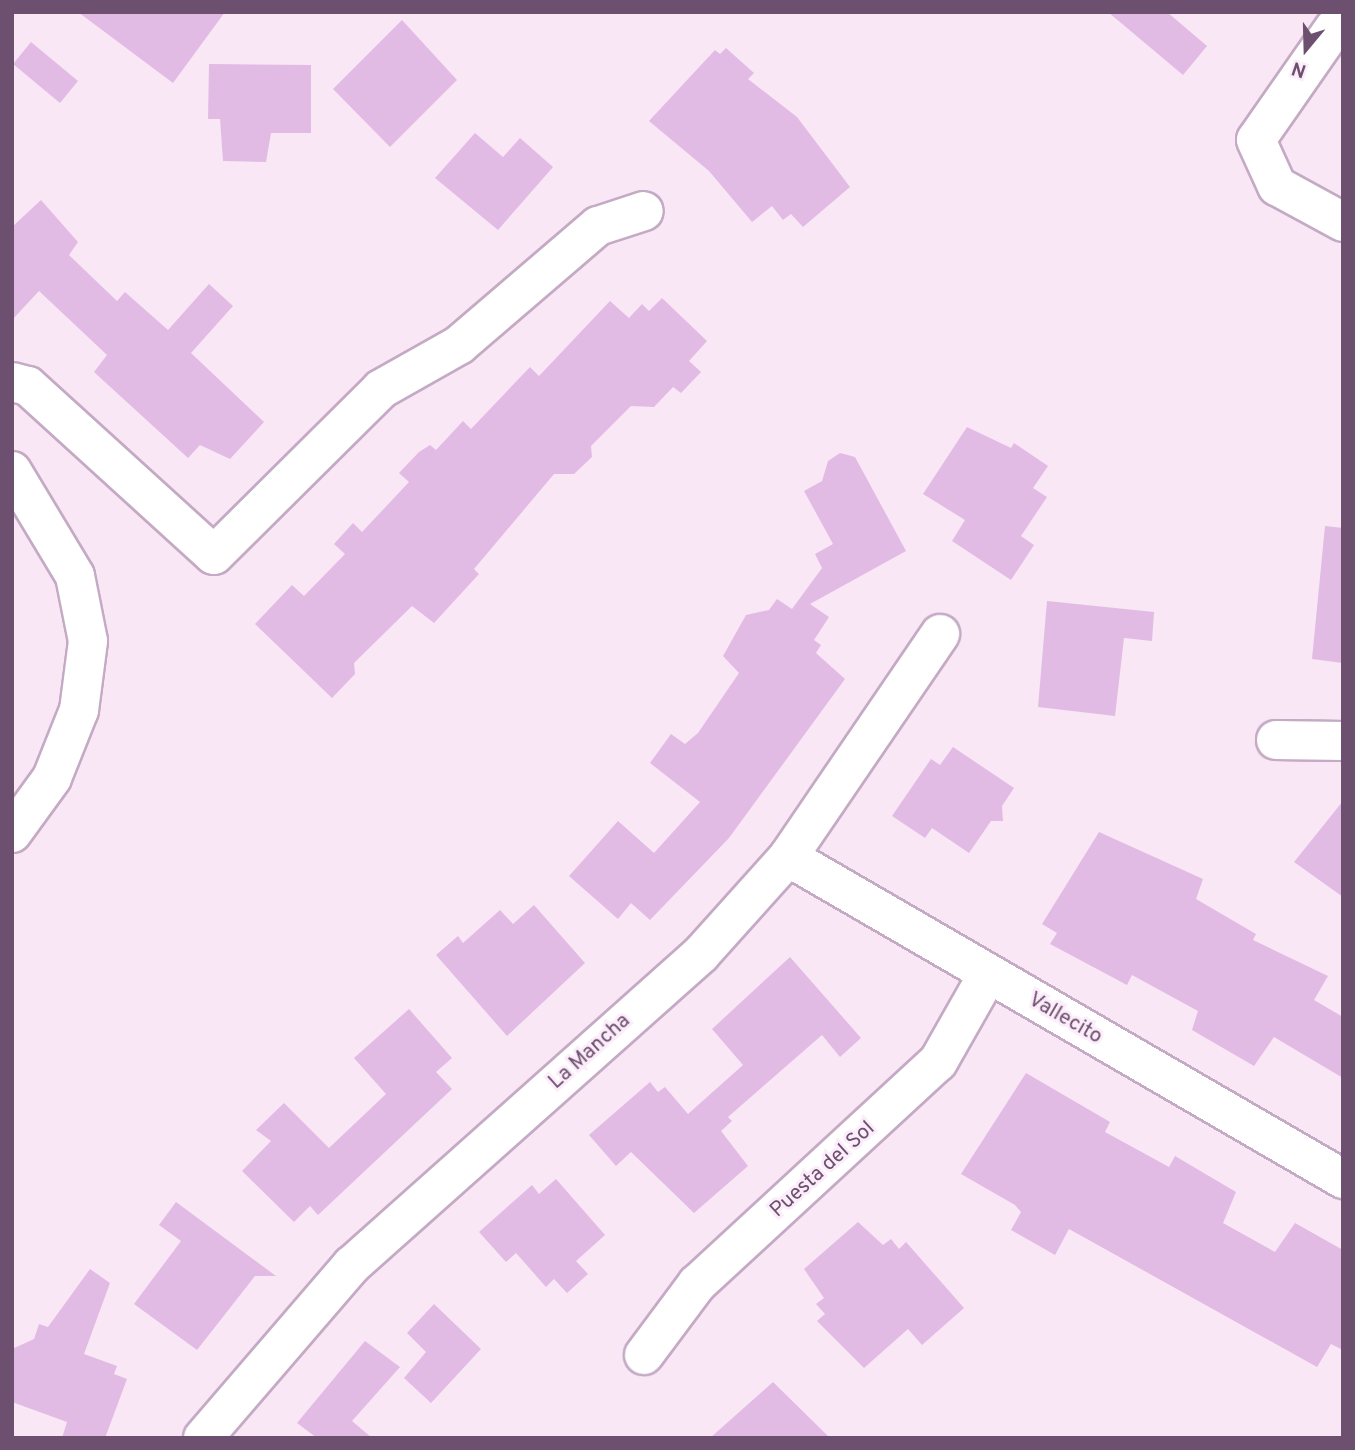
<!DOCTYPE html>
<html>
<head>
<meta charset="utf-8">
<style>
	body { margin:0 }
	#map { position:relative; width:1355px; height:1450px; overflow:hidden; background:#f9e7f6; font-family:Overpass,sans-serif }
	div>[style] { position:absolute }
	.building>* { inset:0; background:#e2bbe4 }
	.roads { filter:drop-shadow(2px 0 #c4aac4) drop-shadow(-2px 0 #c4aac4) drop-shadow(0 2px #c4aac4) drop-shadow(0 -2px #c4aac4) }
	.street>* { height:38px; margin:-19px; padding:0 19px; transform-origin:19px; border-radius:19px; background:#fff }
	span { translate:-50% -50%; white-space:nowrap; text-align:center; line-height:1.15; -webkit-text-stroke:6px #fcedfa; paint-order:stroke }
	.street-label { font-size:21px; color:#6d4f6f }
	.frame { position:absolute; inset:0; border:14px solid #6d4f6f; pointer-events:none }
	.north { position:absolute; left:1271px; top:14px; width:70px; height:70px; -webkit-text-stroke:5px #fcedfa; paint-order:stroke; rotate:199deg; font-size:19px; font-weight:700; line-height:28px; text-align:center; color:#6d4f6f }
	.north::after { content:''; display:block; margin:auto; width:24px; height:32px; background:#6d4f6f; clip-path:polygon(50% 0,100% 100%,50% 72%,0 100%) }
</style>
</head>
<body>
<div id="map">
	<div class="building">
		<i style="clip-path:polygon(78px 12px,225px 12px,173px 83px)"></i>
		<i style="clip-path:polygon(1108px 12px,1167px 12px,1207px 46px,1183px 75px)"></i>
		<i style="clip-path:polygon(402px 20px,457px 80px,390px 147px,333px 89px)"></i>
		<i style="clip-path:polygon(31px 42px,78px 81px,60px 103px,13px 64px)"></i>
		<i style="clip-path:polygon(726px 48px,754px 73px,748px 79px,797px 117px,850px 187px,803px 227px,791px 214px,783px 220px,772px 206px,752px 222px,709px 171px,649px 121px,715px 50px,720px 54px)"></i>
		<i style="clip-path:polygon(209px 64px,311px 65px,311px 133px,271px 133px,266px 162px,223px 161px,220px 119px,208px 119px)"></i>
		<i style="clip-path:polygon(475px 133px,503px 157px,520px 138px,553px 167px,498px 230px,435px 178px)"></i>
		<i style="clip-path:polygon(41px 200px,78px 242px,69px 255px,117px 301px,125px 292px,168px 330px,209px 284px,233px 306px,191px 353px,264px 422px,230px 459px,200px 445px,188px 458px,94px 372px,107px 355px,39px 291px,12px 320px,12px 227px)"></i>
		<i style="clip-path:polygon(662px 298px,707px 341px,689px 361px,701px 372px,681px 393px,673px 387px,654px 407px,631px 406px,591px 446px,592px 457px,574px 474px,554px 474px,474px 569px,479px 574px,434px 623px,412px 606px,354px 663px,355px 674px,332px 698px,255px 624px,292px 585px,304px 596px,345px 554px,334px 544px,353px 523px,362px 532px,409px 482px,399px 473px,419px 452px,430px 445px,436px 450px,463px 421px,471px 429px,530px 367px,539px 376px,610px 301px,629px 318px,642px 304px,649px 311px)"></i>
		<i style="clip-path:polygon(967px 427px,1011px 448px,1014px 443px,1048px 466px,1033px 488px,1047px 497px,1021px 536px,1034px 545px,1011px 580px,952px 541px,965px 520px,923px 494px)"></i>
		<i style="clip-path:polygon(840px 453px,855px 457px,906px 551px,810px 604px,829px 617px,814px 640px,821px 645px,816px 653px,845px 679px,729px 838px,650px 920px,631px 903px,618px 919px,569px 876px,618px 821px,654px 853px,700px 802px,650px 763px,671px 734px,685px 744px,698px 733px,739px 673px,723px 656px,746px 615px,769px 610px,777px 599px,792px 609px,822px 568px,815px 554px,833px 544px,804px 491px,822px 481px,828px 461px)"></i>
		<i style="clip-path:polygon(1325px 526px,1343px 528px,1343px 663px,1312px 659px)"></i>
		<i style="clip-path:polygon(1047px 601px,1154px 612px,1152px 641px,1124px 638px,1115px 716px,1038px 707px)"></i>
		<i style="clip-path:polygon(953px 747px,1014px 788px,1002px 806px,1003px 821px,991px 821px,969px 853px,932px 828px,925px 838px,892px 816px,931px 759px,940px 765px)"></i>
		<i style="clip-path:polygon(1343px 801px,1343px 897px,1294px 862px)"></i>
		<i style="clip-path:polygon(1099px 832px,1203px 879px,1196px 899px,1256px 934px,1253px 940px,1328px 976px,1314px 1000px,1343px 1017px,1343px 1078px,1274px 1037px,1254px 1066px,1192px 1030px,1198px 1011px,1132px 975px,1127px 985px,1050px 944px,1057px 933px,1042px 924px)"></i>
		<i style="clip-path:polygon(534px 905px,585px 963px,507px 1036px,436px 955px,458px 936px,463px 943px,500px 910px,513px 924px)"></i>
		<i style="clip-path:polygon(790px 957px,861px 1038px,840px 1057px,822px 1035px,728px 1117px,732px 1121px,721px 1131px,748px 1166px,694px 1213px,631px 1152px,616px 1166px,589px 1135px,650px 1082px,658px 1092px,665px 1087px,688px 1114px,743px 1065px,712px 1029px)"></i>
		<i style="clip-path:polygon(409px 1009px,452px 1058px,436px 1072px,452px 1089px,318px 1215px,310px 1206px,294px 1222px,242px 1171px,271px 1141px,256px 1130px,284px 1103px,329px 1148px,386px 1094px,354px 1058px)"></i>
		<i style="clip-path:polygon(1026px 1073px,1110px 1122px,1105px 1132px,1169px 1167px,1175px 1156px,1236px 1192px,1223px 1223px,1275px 1252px,1295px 1223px,1343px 1250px,1343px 1350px,1331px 1344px,1317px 1367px,1069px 1229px,1055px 1255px,1011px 1230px,1021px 1212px,1015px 1205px,961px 1174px)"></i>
		<i style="clip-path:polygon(556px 1179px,605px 1235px,576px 1261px,588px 1274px,567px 1293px,554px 1279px,546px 1287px,516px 1253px,506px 1262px,479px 1232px,532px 1185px,539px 1194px)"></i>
		<i style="clip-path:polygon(176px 1202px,276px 1276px,255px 1276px,197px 1350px,134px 1304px,181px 1241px,159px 1225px)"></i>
		<i style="clip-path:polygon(858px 1222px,883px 1245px,891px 1239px,899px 1249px,906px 1242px,964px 1308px,922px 1345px,908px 1329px,864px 1368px,817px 1321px,825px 1314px,816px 1304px,824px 1298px,804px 1269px)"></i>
		<i style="clip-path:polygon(90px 1269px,110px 1283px,84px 1354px,117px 1366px,114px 1374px,127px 1379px,105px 1438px,62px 1438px,67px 1422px,12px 1402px,12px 1349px,34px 1339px,39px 1324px,48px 1327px)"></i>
		<i style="clip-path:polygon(434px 1304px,481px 1349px,431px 1403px,404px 1378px,426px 1352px,407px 1333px)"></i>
		<i style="clip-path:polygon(365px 1341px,400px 1367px,352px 1421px,372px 1438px,317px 1438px,297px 1423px)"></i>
		<i style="clip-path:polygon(773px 1382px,830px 1438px,710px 1438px)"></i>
	</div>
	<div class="roads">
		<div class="street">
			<i style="left:1334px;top:28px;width:136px;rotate:124.9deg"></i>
			<i style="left:1256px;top:140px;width:51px;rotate:65.5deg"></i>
			<i style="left:1277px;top:186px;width:75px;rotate:28.6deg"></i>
			<i style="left:12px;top:382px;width:16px;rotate:14deg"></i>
			<i style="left:28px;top:386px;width:251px;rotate:42.3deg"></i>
			<i style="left:214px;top:555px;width:235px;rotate:-44.8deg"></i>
			<i style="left:381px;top:389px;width:90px;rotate:-29.4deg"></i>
			<i style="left:459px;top:345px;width:183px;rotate:-40.6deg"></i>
			<i style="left:598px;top:226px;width:48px;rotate:-18.1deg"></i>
			<i style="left:12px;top:471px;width:122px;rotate:59deg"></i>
			<i style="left:75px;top:576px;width:66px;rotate:78.7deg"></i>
			<i style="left:88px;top:641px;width:70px;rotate:97.4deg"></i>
			<i style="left:79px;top:710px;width:73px;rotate:111.7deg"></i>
			<i style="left:52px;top:778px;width:68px;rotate:126deg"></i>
			<i style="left:1276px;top:740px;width:67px;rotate:0.9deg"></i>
			<i style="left:788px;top:857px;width:642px;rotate:30.12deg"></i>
			<i style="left:644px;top:1355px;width:89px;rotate:-53.3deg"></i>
			<i style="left:697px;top:1284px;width:328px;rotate:-42.7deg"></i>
			<i style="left:938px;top:1062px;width:101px;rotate:-60.4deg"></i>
			<i style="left:203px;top:1438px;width:228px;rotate:-49.3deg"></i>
			<i style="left:352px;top:1265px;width:467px;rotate:-41.7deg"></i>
			<i style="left:701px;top:954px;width:130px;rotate:-48.1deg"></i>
			<i style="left:788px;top:857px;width:270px;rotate:-55.7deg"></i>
		</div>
	</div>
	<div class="street-label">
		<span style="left:1065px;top:1019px;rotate:30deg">Vallecito</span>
		<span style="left:590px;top:1052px;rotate:-42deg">La Mancha</span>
		<span style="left:823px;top:1170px;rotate:-42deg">Puesta del Sol</span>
	</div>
	<div class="frame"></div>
	<div class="north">N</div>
</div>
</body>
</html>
